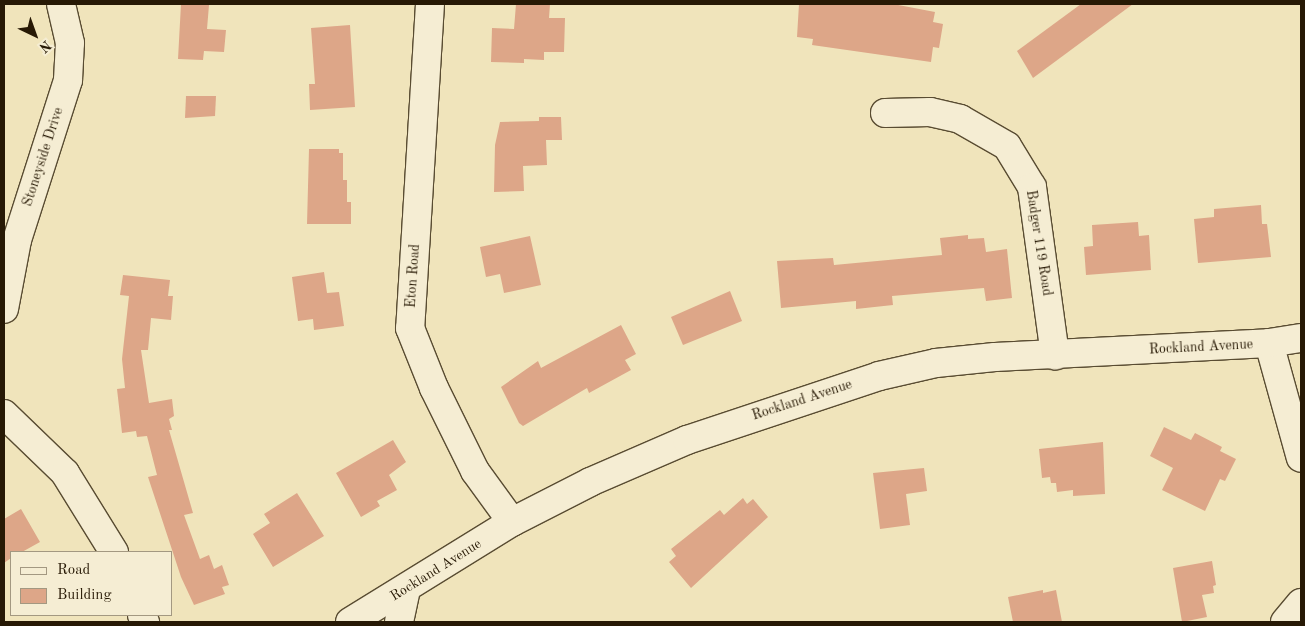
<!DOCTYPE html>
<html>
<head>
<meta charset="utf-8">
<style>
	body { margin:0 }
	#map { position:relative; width:1305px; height:626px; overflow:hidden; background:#f0e4bb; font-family:"Old Standard TT",serif }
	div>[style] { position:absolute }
	.building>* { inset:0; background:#dda688 }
	.roads { filter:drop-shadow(1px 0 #594c32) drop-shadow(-1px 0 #594c32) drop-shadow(0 1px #594c32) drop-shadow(0 -1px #594c32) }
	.street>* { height:28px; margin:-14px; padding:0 14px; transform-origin:14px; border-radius:14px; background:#f5edd3 }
	.secondary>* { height:28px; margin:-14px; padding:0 14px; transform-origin:14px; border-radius:14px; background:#f5edd3 }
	span { translate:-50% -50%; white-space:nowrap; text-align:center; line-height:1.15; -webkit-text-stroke:4px #f5edd3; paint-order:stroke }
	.street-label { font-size:14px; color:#271905 }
	.frame { position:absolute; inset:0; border:5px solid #271905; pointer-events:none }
	.legend { position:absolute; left:10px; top:551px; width:162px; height:65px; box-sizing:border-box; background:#f5edd3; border:1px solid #a39881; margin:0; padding:6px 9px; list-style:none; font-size:15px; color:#271905 }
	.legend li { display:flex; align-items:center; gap:10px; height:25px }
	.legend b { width:25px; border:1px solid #a39881 }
	.north { position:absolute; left:10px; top:10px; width:50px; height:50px; -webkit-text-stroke:4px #f5edd3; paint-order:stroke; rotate:138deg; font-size:14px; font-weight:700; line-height:20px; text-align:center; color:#271905 }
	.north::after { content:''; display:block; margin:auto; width:18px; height:22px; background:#271905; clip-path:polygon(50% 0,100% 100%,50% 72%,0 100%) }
</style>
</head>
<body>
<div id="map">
	<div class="building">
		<i style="clip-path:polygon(181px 4px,209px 5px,207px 29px,226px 30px,224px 52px,204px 51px,203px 60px,178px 59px)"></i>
		<i style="clip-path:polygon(516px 4px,550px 4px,549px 18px,565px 18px,564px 52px,544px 52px,544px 60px,524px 59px,524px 63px,491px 62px,492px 28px,514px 29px)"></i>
		<i style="clip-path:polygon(799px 4px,893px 4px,935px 12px,933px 22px,943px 24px,939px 48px,933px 47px,931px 62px,812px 45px,813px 39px,797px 37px)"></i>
		<i style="clip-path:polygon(1081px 4px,1133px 4px,1033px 78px,1017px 51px)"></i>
		<i style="clip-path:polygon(350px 25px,355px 107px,310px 110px,309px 84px,315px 84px,311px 28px)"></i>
		<i style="clip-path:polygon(186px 96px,216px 96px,215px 116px,185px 118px)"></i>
		<i style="clip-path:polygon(539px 117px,561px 117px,562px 140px,546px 140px,547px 165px,523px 166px,524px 191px,494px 192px,495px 145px,500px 122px,539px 121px)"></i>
		<i style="clip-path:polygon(309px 149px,339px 149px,339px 153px,343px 153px,343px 180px,347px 180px,347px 202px,351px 202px,351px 224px,307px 224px)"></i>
		<i style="clip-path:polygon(1261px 205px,1262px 224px,1267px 224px,1271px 257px,1198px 263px,1194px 219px,1214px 217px,1214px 209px)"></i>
		<i style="clip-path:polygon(1138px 222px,1139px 236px,1149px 235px,1151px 270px,1086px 275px,1084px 247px,1093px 246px,1092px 225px)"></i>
		<i style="clip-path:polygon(968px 235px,968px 239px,984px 238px,986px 252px,1007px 249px,1012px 298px,986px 301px,984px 288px,892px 296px,893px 305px,856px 309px,856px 301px,781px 308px,777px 261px,833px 258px,834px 265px,942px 255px,940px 238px)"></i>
		<i style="clip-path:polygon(530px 236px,541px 285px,504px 293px,500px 274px,486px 277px,480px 247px)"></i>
		<i style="clip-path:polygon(324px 272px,327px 293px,339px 292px,344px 326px,314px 330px,313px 319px,298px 321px,292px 277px)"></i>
		<i style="clip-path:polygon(123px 275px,170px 280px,168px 296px,173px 296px,171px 320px,151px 318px,148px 350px,141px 350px,149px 403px,172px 399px,174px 416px,169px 419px,172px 430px,169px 430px,193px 513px,184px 515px,200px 559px,209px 555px,214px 569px,222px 565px,229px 585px,222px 587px,225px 594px,194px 605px,181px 577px,148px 477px,157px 475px,147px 436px,137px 437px,136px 431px,122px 433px,117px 389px,125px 388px,122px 359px,129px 296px,120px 295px)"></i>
		<i style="clip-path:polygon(730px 291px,742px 321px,683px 345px,671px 317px)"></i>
		<i style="clip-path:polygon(621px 325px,636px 354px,625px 360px,631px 370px,589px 393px,587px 388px,523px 426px,519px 423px,501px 387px,538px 361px,541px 368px)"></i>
		<i style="clip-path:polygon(1164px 427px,1191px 440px,1195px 433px,1222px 447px,1220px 451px,1236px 459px,1225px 481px,1220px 479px,1205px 511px,1162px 490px,1173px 468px,1150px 456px)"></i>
		<i style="clip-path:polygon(393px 440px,406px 462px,389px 475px,397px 490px,377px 501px,380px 506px,361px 517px,336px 473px)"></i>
		<i style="clip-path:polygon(1103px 442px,1105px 494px,1073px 496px,1073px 490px,1057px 492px,1056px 483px,1051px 483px,1050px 477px,1042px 478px,1039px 449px)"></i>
		<i style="clip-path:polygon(924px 468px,927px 491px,906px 494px,910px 525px,880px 529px,873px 473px)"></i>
		<i style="clip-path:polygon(297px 493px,324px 536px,273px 567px,253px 534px,270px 523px,264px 514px)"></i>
		<i style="clip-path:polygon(743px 498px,747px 504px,753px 499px,768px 517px,691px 588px,669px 562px,676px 556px,671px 549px,720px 510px,724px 515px)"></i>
		<i style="clip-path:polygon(21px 509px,40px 542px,22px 552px,11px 552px,11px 558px,4px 563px,4px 519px)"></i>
		<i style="clip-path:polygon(1212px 561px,1216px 585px,1213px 586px,1214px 593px,1202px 595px,1207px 617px,1182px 622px,1173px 568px)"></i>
		<i style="clip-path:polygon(1043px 590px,1043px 593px,1056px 590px,1062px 622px,1013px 622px,1008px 597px)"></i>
	</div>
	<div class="roads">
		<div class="street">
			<i style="left:430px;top:4px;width:325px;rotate:93.5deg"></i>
			<i style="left:410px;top:328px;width:65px;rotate:68.2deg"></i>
			<i style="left:434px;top:388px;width:93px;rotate:63.7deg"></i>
			<i style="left:475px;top:471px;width:63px;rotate:54deg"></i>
			<i style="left:885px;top:113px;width:45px;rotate:-1.3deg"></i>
			<i style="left:930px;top:112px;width:31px;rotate:13deg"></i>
			<i style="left:960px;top:119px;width:54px;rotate:29.9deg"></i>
			<i style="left:1007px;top:146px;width:48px;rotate:58.6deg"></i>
			<i style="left:1032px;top:187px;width:170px;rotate:82.2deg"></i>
			<i style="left:4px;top:309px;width:70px;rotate:-79.3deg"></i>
			<i style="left:17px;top:240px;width:168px;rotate:-72.3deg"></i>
			<i style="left:68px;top:80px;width:37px;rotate:-87deg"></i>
			<i style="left:70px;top:43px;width:40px;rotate:-103deg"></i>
			<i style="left:1269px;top:343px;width:119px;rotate:74.5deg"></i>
			<i style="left:4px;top:414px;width:85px;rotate:44deg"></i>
			<i style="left:65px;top:473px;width:93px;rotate:58.2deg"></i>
			<i style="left:142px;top:615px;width:8px;rotate:67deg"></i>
			<i style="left:399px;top:622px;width:34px;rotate:-78deg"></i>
			<i style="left:1285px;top:622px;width:25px;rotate:-50deg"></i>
		</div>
		<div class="secondary">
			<i style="left:350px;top:622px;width:190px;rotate:-31.7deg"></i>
			<i style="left:512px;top:522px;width:88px;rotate:-27.1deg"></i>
			<i style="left:590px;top:482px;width:106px;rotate:-23.4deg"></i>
			<i style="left:687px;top:440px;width:202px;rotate:-18.4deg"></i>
			<i style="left:879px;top:376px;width:58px;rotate:-12.8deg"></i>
			<i style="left:936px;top:363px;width:59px;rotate:-5.8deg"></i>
			<i style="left:995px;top:357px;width:274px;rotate:-2.9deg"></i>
			<i style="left:1269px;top:343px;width:32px;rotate:-9deg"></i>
		</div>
	</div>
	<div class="street-label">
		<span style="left:43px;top:157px;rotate:-72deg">Stoneyside Drive</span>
		<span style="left:1039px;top:243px;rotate:81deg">Badger 119 Road</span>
		<span style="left:413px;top:276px;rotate:-86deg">Eton Road</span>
		<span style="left:1201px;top:347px;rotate:-3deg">Rockland Avenue</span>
		<span style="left:802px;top:400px;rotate:-18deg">Rockland Avenue</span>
		<span style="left:436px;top:570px;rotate:-32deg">Rockland Avenue</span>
	</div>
	<div class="frame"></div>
	<ul class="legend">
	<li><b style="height:6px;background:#f5edd3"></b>Road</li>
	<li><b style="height:14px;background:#dda688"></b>Building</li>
	</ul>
	<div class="north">N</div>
</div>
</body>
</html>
